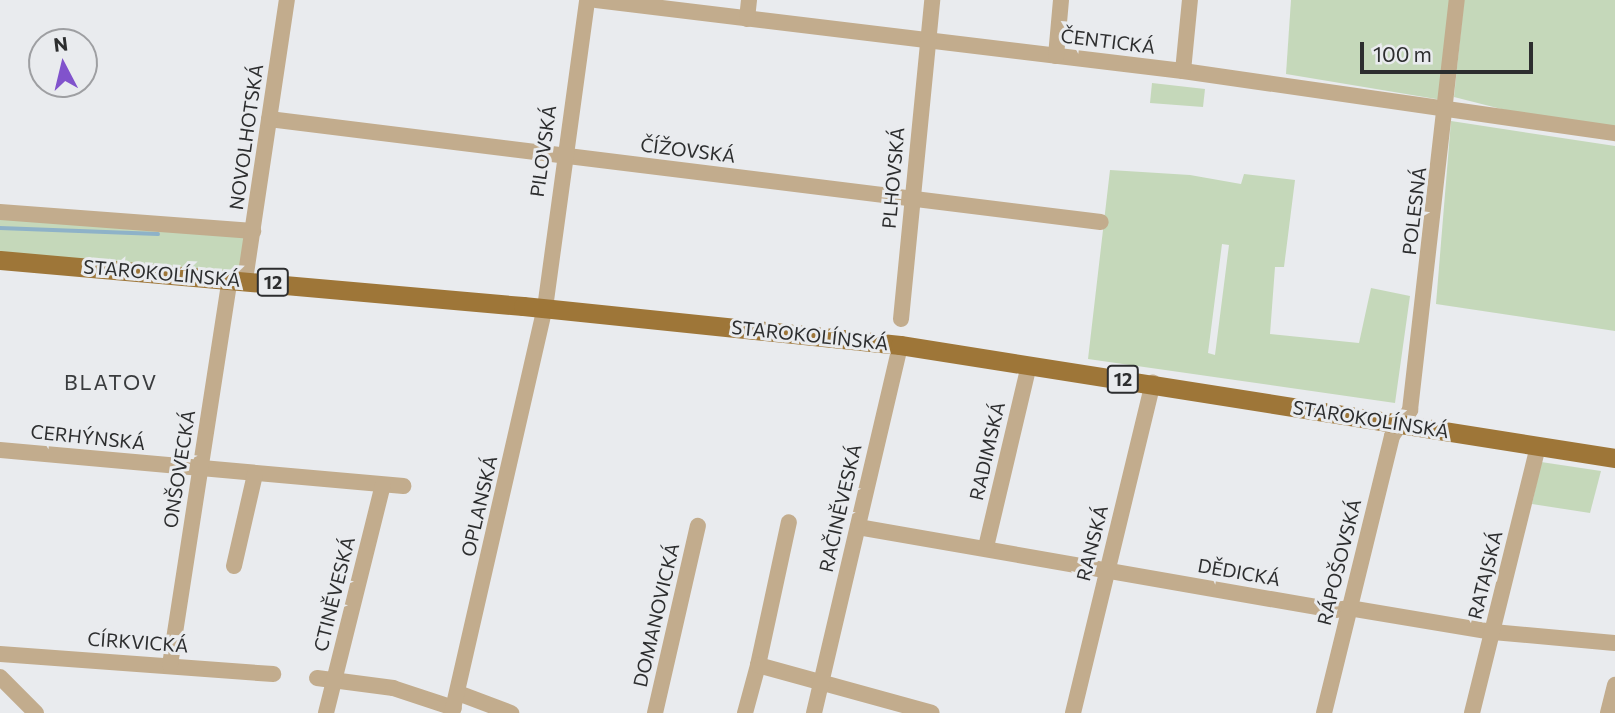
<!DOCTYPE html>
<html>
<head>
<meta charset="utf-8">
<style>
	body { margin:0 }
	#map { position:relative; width:1615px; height:713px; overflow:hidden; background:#e9ebee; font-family:Commissioner,sans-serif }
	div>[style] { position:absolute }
	.green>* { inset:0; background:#c5d8ba }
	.stream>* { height:3.5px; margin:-1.75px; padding:0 1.75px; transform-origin:1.75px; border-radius:1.75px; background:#8eb2c8 }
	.minor>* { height:16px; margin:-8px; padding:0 8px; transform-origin:8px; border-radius:8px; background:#c2ac8d }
	.major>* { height:19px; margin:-9.5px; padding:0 9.5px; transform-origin:9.5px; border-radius:9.5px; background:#9e7638 }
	span { translate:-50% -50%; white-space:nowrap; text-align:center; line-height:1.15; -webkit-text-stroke:6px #e9ebee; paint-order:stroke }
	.shield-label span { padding:2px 5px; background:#e9ebee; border:2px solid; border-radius:5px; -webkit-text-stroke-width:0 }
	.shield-label { font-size:18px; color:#2d2e2f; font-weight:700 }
	.street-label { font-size:19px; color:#2d2e2f }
	.neighbourhood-label { font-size:21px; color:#3a3c3e; letter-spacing:2px }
	.north { position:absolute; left:28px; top:28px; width:70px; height:70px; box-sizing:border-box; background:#e9ebee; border:2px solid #9e9fa2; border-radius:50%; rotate:353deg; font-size:19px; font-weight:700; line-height:28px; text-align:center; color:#2d2e2f }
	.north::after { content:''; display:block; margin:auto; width:24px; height:32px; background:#8153cc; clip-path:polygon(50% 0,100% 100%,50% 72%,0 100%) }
	.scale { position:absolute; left:1360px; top:42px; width:173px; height:32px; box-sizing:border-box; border:4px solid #2d2e2f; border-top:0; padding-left:9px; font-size:21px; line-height:24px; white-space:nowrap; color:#2d2e2f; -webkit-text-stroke:5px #e9ebee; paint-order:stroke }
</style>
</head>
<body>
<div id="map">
	<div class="green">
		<i style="clip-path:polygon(1291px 0,1450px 0,1442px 100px,1286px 74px)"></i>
		<i style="clip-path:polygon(1464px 0,1615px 0,1615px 129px,1537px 118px,1454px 97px)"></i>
		<i style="clip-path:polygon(1152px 83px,1205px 89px,1203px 107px,1150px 103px)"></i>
		<i style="clip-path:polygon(1451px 121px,1615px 146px,1615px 331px,1436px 304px)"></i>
		<i style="clip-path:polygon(evenodd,1110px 170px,1190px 175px,1241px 184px,1244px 174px,1295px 180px,1284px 267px,1275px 267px,1270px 334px,1359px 343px,1371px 288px,1410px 296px,1395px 403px,1088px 359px,1110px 170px,1222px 244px,1229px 245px,1215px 355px,1208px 353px,1222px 244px)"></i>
		<i style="clip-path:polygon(0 213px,253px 231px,245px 280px,0 259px)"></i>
		<i style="clip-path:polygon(1541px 462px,1601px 471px,1590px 513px,1532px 504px)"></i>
	</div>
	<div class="stream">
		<i style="left:0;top:228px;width:158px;rotate:2.2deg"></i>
	</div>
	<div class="minor">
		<i style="left:596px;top:0;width:591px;rotate:6.9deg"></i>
		<i style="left:1183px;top:71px;width:436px;rotate:8.2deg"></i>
		<i style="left:747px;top:19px;width:19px;rotate:-84deg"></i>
		<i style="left:1056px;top:56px;width:56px;rotate:-84.9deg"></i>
		<i style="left:1183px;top:71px;width:71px;rotate:-84.4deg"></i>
		<i style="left:269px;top:119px;width:838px;rotate:7.06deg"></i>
		<i style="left:0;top:212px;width:254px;rotate:4.3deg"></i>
		<i style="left:245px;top:280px;width:283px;rotate:-81.5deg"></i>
		<i style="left:901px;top:319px;width:321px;rotate:-84.4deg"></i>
		<i style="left:0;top:450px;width:405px;rotate:5.1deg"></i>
		<i style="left:858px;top:527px;width:484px;rotate:9.9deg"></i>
		<i style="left:1335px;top:610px;width:14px;rotate:-8deg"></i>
		<i style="left:1349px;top:608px;width:146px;rotate:9.5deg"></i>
		<i style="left:1493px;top:632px;width:122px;rotate:5.2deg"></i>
		<i style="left:986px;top:547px;width:187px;rotate:-76.7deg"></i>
		<i style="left:234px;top:566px;width:94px;rotate:-77.1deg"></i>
		<i style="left:0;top:654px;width:274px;rotate:4.2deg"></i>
		<i style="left:170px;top:665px;width:391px;rotate:-81.2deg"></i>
		<i style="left:758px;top:665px;width:146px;rotate:-77.8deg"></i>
		<i style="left:0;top:677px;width:51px;rotate:45deg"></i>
		<i style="left:317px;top:678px;width:77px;rotate:7.5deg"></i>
		<i style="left:393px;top:688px;width:64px;rotate:18.2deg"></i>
		<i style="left:458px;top:693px;width:57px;rotate:20.7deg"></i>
		<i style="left:326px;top:713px;width:235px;rotate:-76deg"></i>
		<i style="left:452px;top:713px;width:416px;rotate:-77.1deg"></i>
		<i style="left:545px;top:308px;width:311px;rotate:-82.2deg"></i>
		<i style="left:655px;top:713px;width:192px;rotate:-77.1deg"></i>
		<i style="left:745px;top:713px;width:50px;rotate:-74.8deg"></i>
		<i style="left:758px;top:665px;width:180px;rotate:15.4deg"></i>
		<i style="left:814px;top:713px;width:378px;rotate:-76.8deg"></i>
		<i style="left:1073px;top:713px;width:340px;rotate:-76.4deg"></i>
		<i style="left:1324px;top:713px;width:285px;rotate:-76.2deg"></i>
		<i style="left:1392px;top:436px;width:32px;rotate:-55deg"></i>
		<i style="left:1410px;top:410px;width:413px;rotate:-83.5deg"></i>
		<i style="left:1472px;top:713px;width:274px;rotate:-76.1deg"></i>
		<i style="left:1608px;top:713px;width:29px;rotate:-76deg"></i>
	</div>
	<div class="major">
		<i style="left:0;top:260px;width:525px;rotate:5.03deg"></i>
		<i style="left:523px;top:306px;width:379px;rotate:5.9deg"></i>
		<i style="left:900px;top:345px;width:724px;rotate:8.98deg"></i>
	</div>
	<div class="shield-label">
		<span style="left:273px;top:282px">12</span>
		<span style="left:1123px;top:379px">12</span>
	</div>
	<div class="street-label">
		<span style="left:1108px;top:41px;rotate:7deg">ČENTICKÁ</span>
		<span style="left:246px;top:137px;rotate:-82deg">NOVOLHOTSKÁ</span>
		<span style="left:688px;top:150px;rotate:7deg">ČÍŽOVSKÁ</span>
		<span style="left:543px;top:151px;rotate:-82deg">PILOVSKÁ</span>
		<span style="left:893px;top:178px;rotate:-85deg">PLHOVSKÁ</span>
		<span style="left:1414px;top:211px;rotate:-83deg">POLESNÁ</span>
		<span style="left:162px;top:273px;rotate:5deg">STAROKOLÍNSKÁ</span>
		<span style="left:810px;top:335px;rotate:6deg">STAROKOLÍNSKÁ</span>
		<span style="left:1371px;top:419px;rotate:9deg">STAROKOLÍNSKÁ</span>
		<span style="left:88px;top:437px;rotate:6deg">CERHÝNSKÁ</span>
		<span style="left:987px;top:451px;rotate:-77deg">RADIMSKÁ</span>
		<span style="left:179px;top:469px;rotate:-81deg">ONŠOVECKÁ</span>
		<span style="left:479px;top:506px;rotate:-77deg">OPLANSKÁ</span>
		<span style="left:840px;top:508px;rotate:-77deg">RAČINĚVESKÁ</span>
		<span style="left:1092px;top:543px;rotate:-76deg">RANSKÁ</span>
		<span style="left:1339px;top:562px;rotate:-76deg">RÁPOŠOVSKÁ</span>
		<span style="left:1239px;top:572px;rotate:10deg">DĚDICKÁ</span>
		<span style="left:1485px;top:575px;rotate:-76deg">RATAJSKÁ</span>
		<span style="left:334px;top:594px;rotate:-76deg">CTINĚVESKÁ</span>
		<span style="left:656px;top:615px;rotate:-77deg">DOMANOVICKÁ</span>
		<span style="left:138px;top:642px;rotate:4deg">CÍRKVICKÁ</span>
	</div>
	<div class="neighbourhood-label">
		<span style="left:111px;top:382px">BLATOV</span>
	</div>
	<div class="north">N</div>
	<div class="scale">100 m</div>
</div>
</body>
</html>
